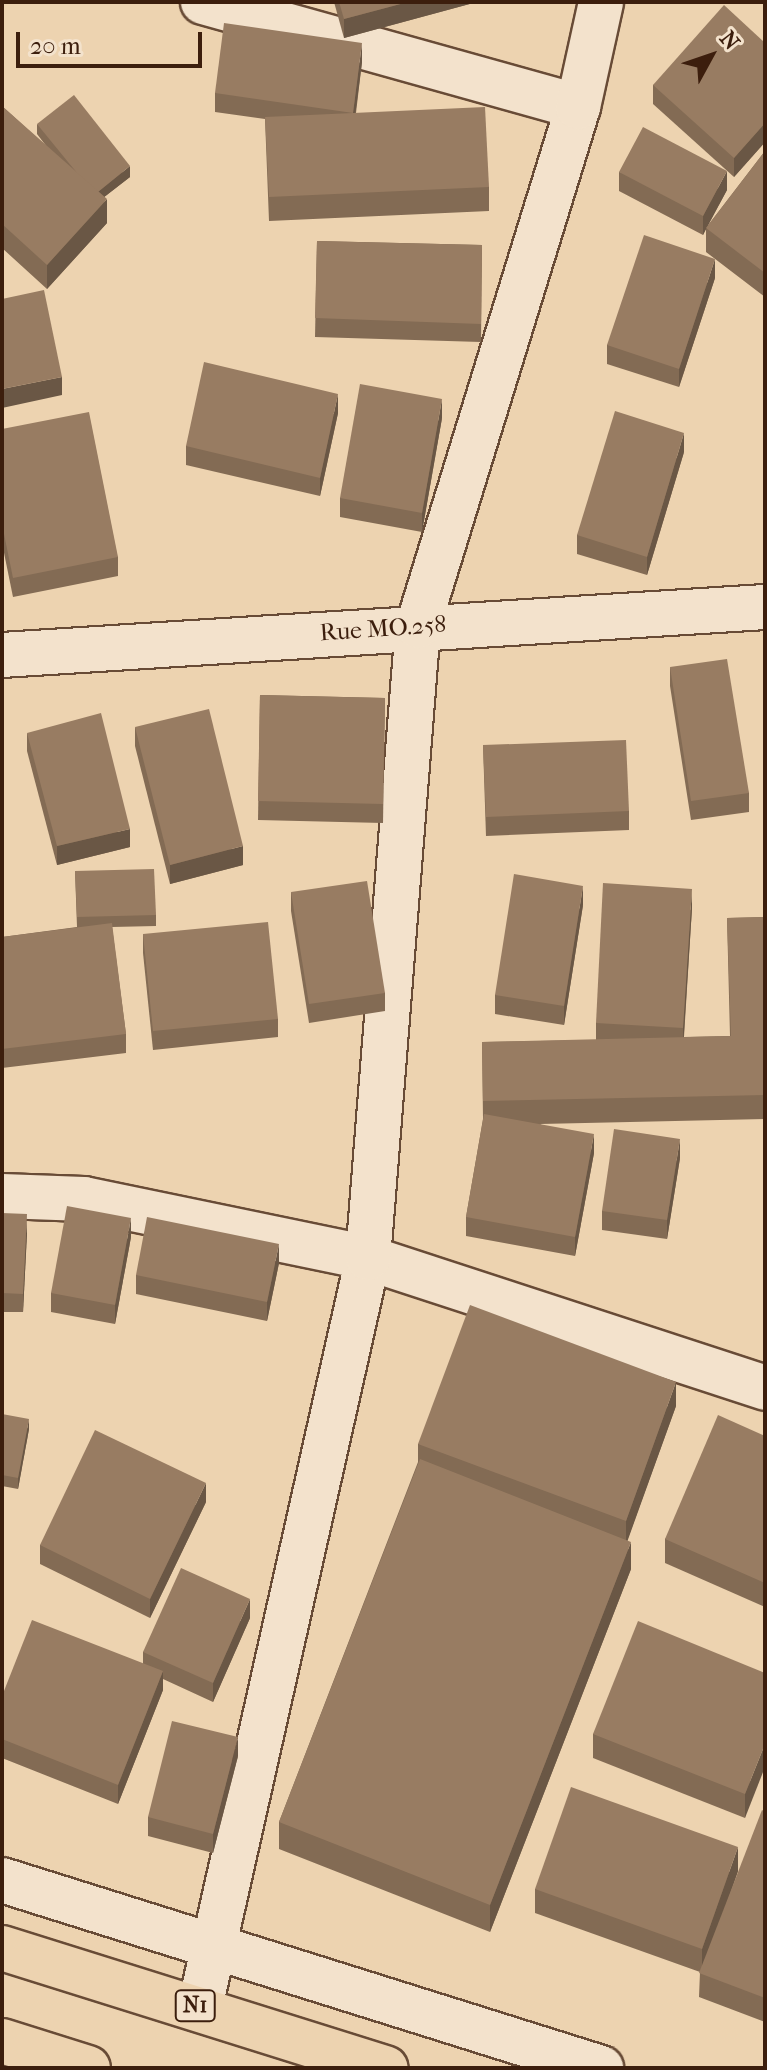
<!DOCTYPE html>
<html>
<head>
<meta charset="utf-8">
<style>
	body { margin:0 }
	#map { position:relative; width:767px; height:2070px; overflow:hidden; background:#edd3b0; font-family:"IM FELL French Canon",serif }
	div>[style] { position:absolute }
	.roads { filter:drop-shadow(2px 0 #684b36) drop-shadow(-2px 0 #684b36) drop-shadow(0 2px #684b36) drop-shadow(0 -2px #684b36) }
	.minor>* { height:44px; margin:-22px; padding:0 22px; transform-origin:22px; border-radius:22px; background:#f3e2cc }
	.trunk>* { height:44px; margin:-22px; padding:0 22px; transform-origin:22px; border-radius:22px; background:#edd3b0 }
	.wall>* { inset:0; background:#836b54 }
	.shaded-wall>* { inset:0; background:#6a5745 }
	.building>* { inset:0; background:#987c62 }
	span { translate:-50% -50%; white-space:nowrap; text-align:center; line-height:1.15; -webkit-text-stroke:6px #f3e2cc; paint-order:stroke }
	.shield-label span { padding:2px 6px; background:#f3e2cc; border:2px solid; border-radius:6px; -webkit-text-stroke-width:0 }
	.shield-label { font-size:22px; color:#3c1e0d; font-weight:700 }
	.street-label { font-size:24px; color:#3c1e0d }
	.frame { position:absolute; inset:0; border:4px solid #3c1e0d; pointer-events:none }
	.north { position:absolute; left:671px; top:16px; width:80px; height:80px; -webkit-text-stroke:6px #f3e2cc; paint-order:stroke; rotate:50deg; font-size:22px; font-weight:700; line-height:32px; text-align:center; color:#3c1e0d }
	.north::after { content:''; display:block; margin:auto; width:28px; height:36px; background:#3c1e0d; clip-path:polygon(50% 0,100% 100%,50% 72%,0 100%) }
	.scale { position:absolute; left:16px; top:32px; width:186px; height:36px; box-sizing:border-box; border:4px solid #3c1e0d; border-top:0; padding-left:10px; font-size:24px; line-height:28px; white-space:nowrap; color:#3c1e0d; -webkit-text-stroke:6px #f3e2cc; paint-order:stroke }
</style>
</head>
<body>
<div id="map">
	<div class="roads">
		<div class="minor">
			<i style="left:203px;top:2px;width:389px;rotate:15.6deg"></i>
			<i style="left:2px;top:655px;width:765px;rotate:-3.6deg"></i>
			<i style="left:2px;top:1196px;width:82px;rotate:2.1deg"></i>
			<i style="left:84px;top:1199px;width:290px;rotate:11.7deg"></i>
			<i style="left:368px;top:1258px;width:418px;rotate:18.1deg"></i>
			<i style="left:2px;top:1880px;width:628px;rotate:17.42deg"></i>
			<i style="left:200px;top:2007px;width:768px;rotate:-77.36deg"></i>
			<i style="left:368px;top:1258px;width:634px;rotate:-85.48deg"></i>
			<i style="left:418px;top:626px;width:543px;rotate:-72.87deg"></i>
			<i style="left:578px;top:107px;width:107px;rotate:-77.6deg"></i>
		</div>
		<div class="trunk">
			<i style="left:2px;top:1948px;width:402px;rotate:17.4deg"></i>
			<i style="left:2px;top:2041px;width:90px;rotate:17.4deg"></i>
		</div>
	</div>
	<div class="wall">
		<i style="clip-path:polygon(334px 2px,477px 2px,344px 38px)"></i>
		<i style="clip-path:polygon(765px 43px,765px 142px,734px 177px,653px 104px,653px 85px)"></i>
		<i style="clip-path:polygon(362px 62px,356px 113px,489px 187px,489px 211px,269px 221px,265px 119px,215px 112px,215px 93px)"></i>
		<i style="clip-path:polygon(2px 106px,47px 147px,37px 134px,37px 124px,130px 177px,104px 197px,107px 223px,47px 289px,2px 248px)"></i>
		<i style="clip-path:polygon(765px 151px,765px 297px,706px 252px,706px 228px,703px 235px,619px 191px,619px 172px,727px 190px,706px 228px)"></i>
		<i style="clip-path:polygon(317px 241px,482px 245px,481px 342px,315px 337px)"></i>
		<i style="clip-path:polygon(715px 278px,679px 387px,607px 364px,607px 345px)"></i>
		<i style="clip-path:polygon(338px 413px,320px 496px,186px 465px,186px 446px)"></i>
		<i style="clip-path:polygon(442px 418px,422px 532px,340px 517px,340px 498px)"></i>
		<i style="clip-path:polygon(2px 429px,118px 557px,118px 576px,13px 597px,2px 543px)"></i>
		<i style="clip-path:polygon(684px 452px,647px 575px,577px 554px,577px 535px)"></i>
		<i style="clip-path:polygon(670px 667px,749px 793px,749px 812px,691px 820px,670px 686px)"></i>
		<i style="clip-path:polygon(260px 695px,385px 698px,383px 823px,258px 820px)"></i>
		<i style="clip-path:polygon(135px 727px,243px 865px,170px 884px,135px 746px)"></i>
		<i style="clip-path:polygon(27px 733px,130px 847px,57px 865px,27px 751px)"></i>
		<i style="clip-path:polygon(483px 745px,629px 811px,629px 830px,486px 836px)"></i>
		<i style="clip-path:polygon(764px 804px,765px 804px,765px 831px,764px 823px)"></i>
		<i style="clip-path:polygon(75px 871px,156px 915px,156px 926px,112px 927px,126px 1034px,126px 1053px,2px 1068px,2px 937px,77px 927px)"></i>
		<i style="clip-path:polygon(291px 892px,385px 993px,385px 1011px,309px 1023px,291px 911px)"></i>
		<i style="clip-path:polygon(583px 905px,564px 1025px,495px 1014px,495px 995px)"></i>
		<i style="clip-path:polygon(692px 908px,684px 1037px,730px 1036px,727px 918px,765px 917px,765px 1119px,540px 1124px,594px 1153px,575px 1256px,466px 1236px,466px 1217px,483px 1119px,482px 1042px,596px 1040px,596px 1023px)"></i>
		<i style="clip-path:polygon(143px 934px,278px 1019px,278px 1037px,153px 1050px,143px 953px)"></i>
		<i style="clip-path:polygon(680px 1158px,667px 1239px,602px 1230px,602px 1211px)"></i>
		<i style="clip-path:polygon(2px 1213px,27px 1233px,23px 1312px,2px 1312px)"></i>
		<i style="clip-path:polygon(131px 1237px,115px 1324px,51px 1312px,51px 1293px)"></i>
		<i style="clip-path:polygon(279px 1263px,267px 1321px,136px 1294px,136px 1275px)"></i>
		<i style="clip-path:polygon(676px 1406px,627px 1541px,631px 1569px,490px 1932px,279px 1849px,279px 1822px,418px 1462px,418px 1444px)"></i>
		<i style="clip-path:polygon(2px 1414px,29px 1429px,18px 1489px,2px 1486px)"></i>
		<i style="clip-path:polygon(765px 1436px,765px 1607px,665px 1563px,665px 1539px)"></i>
		<i style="clip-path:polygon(206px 1502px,150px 1618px,40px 1564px,40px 1545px)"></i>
		<i style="clip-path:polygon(250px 1618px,213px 1702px,163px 1679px,163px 1690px,118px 1804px,2px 1758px,2px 1696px,143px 1664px,143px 1652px)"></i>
		<i style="clip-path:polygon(765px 1673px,745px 1818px,593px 1758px,593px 1734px)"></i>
		<i style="clip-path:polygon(238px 1756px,213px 1853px,148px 1836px,148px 1817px)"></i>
		<i style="clip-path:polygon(765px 1812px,765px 2022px,699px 1997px,700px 1972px,535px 1913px,535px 1889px,738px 1871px,729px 1898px)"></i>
	</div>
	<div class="shaded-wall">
		<i style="clip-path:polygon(408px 2px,477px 2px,344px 38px,344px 19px)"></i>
		<i style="clip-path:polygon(362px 43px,362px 62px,353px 132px,353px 113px)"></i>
		<i style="clip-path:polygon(765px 123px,765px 142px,734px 177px,734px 158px)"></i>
		<i style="clip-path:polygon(130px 166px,130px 177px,94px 205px,94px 195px)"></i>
		<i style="clip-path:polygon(727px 171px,727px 190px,703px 235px,703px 216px)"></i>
		<i style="clip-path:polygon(107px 199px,107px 223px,47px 289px,47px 265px)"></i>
		<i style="clip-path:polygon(715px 259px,715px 278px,679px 387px,679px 369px)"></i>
		<i style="clip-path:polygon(62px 377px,62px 395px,2px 408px,2px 389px)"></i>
		<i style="clip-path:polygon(338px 394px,338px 413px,320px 496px,320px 478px)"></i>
		<i style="clip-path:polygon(442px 399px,442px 418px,422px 532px,422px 513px)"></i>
		<i style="clip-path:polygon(684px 433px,684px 452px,647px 575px,647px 557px)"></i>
		<i style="clip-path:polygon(130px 829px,130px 847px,57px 865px,57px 846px)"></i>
		<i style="clip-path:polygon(243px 846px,243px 865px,170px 884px,170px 865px)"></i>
		<i style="clip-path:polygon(583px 886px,583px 905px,564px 1025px,564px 1006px)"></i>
		<i style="clip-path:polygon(692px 889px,692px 908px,683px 1047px,683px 1028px)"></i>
		<i style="clip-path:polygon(594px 1134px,594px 1153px,575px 1256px,575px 1237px)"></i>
		<i style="clip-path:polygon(680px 1139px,680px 1158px,667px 1239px,667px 1220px)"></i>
		<i style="clip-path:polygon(27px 1214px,27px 1233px,23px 1312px,23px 1294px)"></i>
		<i style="clip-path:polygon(131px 1218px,131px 1237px,115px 1324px,115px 1305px)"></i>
		<i style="clip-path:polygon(279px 1244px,279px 1263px,267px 1321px,267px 1302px)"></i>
		<i style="clip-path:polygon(676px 1382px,676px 1406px,626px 1545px,626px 1521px)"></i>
		<i style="clip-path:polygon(29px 1419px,29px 1429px,18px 1489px,18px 1478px)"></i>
		<i style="clip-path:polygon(206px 1483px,206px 1502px,150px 1618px,150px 1599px)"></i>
		<i style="clip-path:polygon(631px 1542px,631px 1569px,490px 1932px,490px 1905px)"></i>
		<i style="clip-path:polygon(250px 1599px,250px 1618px,213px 1702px,213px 1683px)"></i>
		<i style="clip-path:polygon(163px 1671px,163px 1690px,118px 1804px,118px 1785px)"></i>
		<i style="clip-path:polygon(238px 1737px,238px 1756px,213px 1853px,213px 1834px)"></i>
		<i style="clip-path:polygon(765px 1744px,765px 1767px,745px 1818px,745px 1794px)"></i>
		<i style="clip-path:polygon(738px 1847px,738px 1871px,702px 1973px,702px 1949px)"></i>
	</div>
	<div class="building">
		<i style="clip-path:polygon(339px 2px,408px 2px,344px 19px)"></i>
		<i style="clip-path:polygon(724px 5px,765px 43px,765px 123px,734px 158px,653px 85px)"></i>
		<i style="clip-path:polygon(224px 23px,362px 43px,353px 113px,215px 93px)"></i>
		<i style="clip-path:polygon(74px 95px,130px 166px,98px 192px,77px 173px,37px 124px)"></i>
		<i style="clip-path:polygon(2px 106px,107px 199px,47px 265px,2px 224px)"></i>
		<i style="clip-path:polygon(485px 107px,489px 187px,269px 197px,265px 117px)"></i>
		<i style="clip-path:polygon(643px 127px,727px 171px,703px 216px,619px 172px)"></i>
		<i style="clip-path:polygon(765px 151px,765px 273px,706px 228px)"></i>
		<i style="clip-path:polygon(644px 235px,715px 259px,679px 369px,607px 345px)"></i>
		<i style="clip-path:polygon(317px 241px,482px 245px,481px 324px,315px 318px)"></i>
		<i style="clip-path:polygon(44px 290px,62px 377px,2px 389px,2px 299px)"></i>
		<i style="clip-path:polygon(204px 362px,338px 394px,320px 478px,186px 446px)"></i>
		<i style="clip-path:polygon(360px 384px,442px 399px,422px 513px,340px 498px)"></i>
		<i style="clip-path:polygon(615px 411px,684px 433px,647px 557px,577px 535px)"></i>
		<i style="clip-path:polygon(89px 412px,118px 557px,13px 578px,2px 524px,2px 429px)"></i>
		<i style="clip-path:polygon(727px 659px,749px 793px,691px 801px,670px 667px)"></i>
		<i style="clip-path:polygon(260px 695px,385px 698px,383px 804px,258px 801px)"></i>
		<i style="clip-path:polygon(209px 709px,243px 846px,170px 865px,135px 727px)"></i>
		<i style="clip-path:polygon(101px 713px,130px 829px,57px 846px,27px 733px)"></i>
		<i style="clip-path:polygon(626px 740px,629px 811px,486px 817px,483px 745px)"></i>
		<i style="clip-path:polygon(154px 869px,156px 915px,77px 917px,75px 871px)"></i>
		<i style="clip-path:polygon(514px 874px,583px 886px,564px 1006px,495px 995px)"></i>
		<i style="clip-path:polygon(367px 881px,385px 993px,309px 1004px,291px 892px)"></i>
		<i style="clip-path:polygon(603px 883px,692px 889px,683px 1028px,596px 1023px)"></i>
		<i style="clip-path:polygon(765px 917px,765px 1095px,483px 1101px,482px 1042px,731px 1036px,727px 918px)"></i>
		<i style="clip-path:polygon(268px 922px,278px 1019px,153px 1031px,143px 934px)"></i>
		<i style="clip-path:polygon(112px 923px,126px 1034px,2px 1049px,2px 937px)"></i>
		<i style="clip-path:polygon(484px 1114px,594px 1134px,575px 1237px,466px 1217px)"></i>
		<i style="clip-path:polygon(614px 1129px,680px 1139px,667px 1220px,602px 1211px)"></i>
		<i style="clip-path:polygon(67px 1206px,131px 1218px,115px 1305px,51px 1293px)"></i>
		<i style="clip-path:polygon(2px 1213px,27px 1214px,23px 1294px,2px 1293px)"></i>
		<i style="clip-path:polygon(147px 1217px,279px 1244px,267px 1302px,136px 1275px)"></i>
		<i style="clip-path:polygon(470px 1305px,676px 1382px,626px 1521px,418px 1444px)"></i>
		<i style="clip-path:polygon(2px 1414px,29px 1419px,18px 1478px,2px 1475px)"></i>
		<i style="clip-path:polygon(718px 1415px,765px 1436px,765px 1583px,665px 1539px)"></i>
		<i style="clip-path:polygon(95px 1430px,206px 1483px,150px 1599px,40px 1545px)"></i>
		<i style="clip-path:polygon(420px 1459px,631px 1542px,490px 1905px,279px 1822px)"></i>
		<i style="clip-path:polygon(181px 1568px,250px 1599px,213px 1683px,143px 1652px)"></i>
		<i style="clip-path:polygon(32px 1620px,163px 1671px,118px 1785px,2px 1739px,2px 1696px)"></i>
		<i style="clip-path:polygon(638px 1621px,765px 1673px,765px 1744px,745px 1794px,593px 1734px)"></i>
		<i style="clip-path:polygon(172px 1721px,238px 1737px,213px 1834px,148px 1817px)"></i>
		<i style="clip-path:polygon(571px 1787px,738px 1847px,702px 1949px,535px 1889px)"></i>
		<i style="clip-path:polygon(762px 1810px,765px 1812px,765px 1998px,699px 1973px)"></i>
	</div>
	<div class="shield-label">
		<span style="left:195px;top:2006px">N1</span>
	</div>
	<div class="street-label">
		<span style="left:383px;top:629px;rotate:-4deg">Rue MO.258</span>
	</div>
	<div class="frame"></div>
	<div class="north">N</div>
	<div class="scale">20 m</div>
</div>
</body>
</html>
